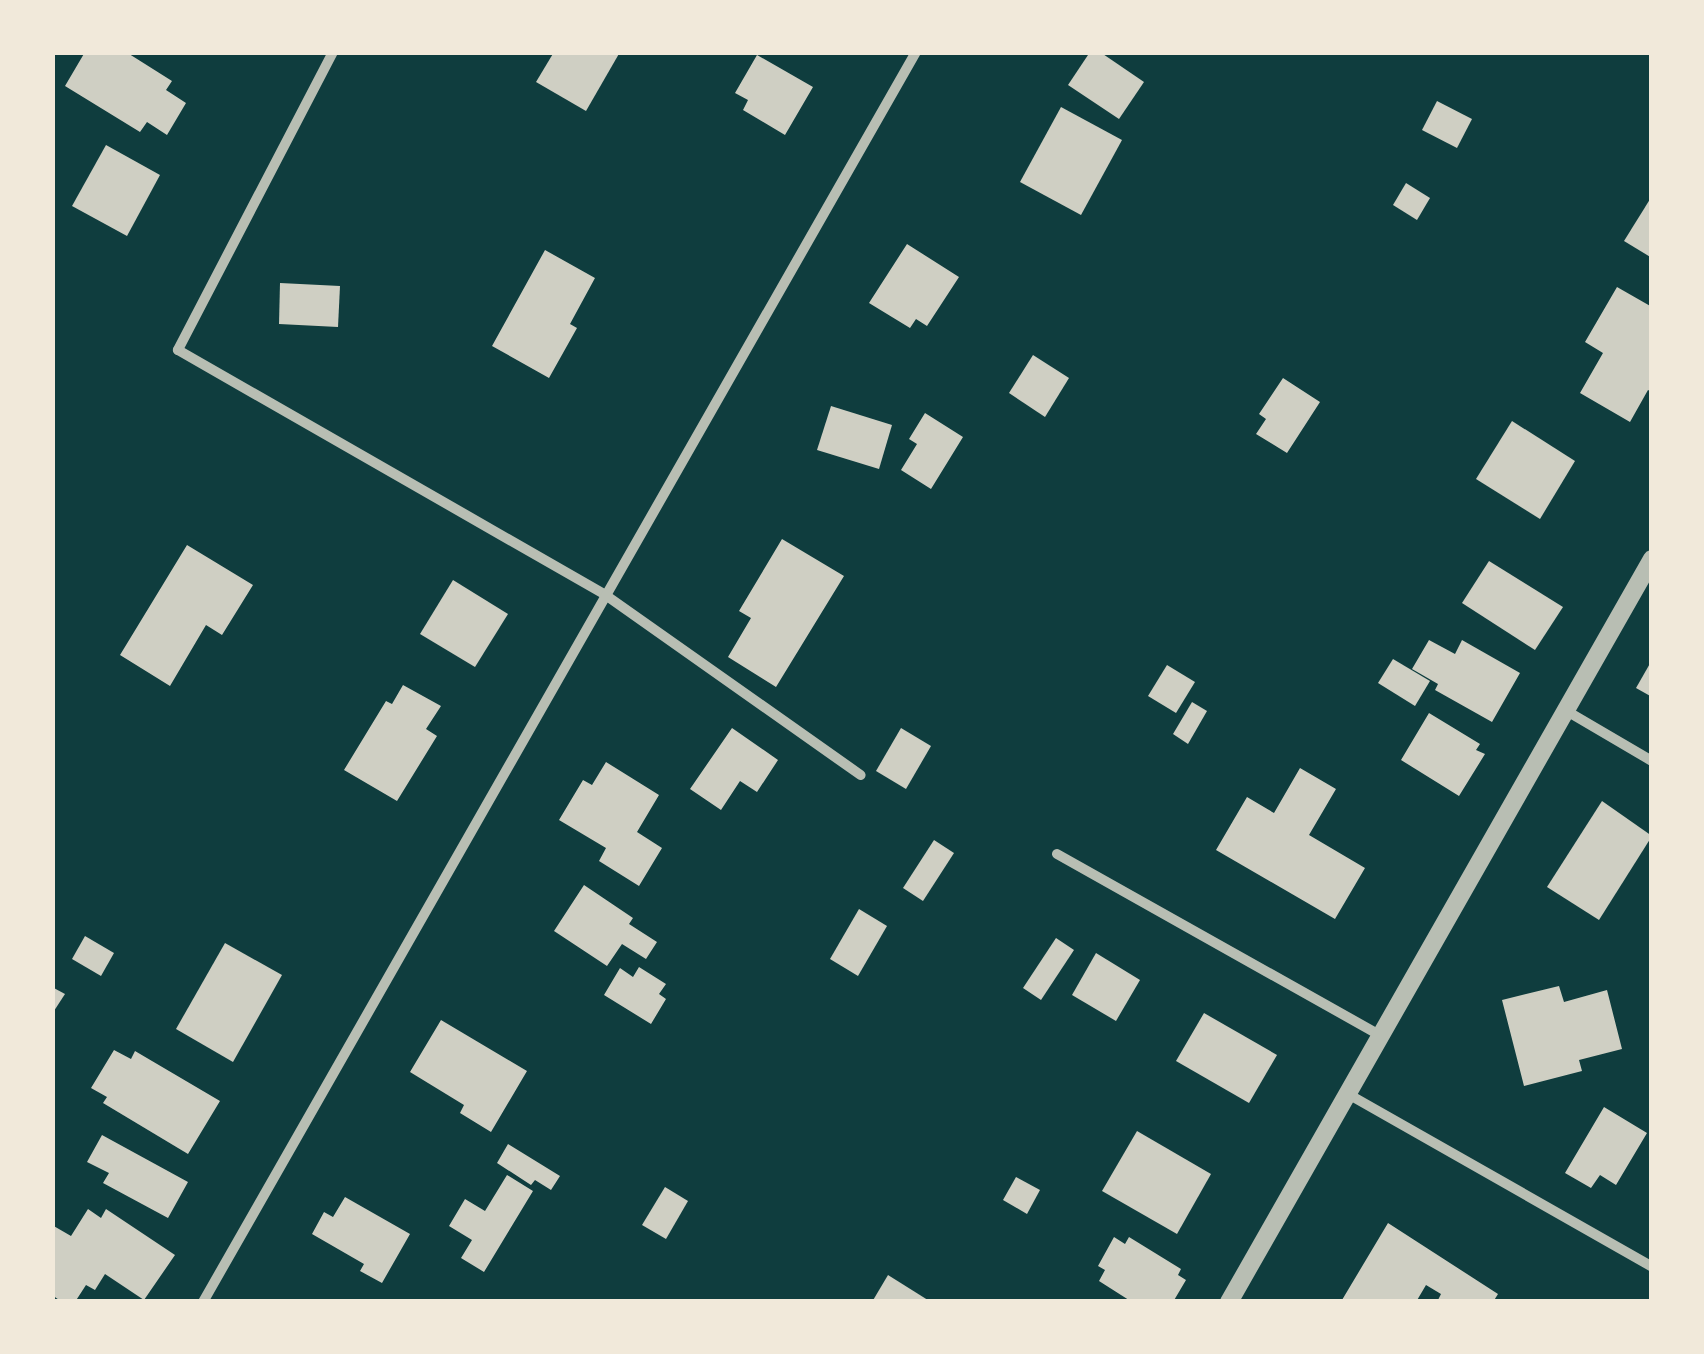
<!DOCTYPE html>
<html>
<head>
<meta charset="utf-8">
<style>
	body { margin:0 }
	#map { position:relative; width:1704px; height:1354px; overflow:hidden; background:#0f3d3e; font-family:"PT Sans Narrow",sans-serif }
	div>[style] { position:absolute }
	.building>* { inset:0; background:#cfcfc3 }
	.minor>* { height:10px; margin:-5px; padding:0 5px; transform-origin:5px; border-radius:5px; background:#b8beb3 }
	.tertiary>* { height:18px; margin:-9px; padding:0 9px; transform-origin:9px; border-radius:9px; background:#b8beb3 }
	span { translate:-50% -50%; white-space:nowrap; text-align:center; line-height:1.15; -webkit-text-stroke:8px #f1e9da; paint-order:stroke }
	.frame { position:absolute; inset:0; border:55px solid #f1e9da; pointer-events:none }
</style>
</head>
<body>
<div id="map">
	<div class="building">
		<i style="clip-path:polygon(85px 52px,126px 52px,172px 81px,166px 90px,186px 103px,167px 135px,147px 122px,140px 132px,65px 86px)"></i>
		<i style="clip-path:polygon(554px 52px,620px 52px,586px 111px,536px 82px)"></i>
		<i style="clip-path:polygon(1090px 52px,1100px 52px,1144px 82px,1119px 119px,1068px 85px)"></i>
		<i style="clip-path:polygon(757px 55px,813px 87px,785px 135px,743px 110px,748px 100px,735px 93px)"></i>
		<i style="clip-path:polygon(1437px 101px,1472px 119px,1457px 148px,1422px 130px)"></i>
		<i style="clip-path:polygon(1061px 107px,1122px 140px,1081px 215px,1020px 182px)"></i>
		<i style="clip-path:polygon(106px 145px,160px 175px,127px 236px,72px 206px)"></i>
		<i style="clip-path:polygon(1406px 183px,1430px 198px,1417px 220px,1393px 205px)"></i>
		<i style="clip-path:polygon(1652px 196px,1652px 258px,1624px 241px)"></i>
		<i style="clip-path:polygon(907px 244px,959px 277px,927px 326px,916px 319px,910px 328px,869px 303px)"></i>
		<i style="clip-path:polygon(545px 250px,595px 278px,570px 324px,577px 328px,549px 378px,492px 346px)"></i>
		<i style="clip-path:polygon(280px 283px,340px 286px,338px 327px,279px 324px)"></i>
		<i style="clip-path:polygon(1617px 287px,1652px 307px,1652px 392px,1648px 390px,1630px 422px,1580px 393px,1603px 353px,1585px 342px)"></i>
		<i style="clip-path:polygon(1033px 355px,1069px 378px,1045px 417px,1009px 393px)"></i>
		<i style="clip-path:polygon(1283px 378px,1320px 402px,1287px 453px,1256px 434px,1266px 419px,1259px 414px)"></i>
		<i style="clip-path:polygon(831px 406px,892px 425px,879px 469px,817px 450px)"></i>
		<i style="clip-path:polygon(925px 413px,963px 437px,931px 489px,901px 470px,917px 444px,909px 439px)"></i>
		<i style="clip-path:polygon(1512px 421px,1575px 461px,1540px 519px,1476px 479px)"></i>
		<i style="clip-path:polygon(782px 539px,844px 576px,776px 687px,728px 657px,751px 618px,739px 611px)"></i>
		<i style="clip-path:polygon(187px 545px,253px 585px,222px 635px,206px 625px,170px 686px,120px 655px)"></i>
		<i style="clip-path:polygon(1489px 561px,1563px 607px,1535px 650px,1462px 603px)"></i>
		<i style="clip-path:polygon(453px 580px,508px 614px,475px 667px,420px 634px)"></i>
		<i style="clip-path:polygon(1429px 640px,1455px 654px,1462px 640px,1520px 673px,1492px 722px,1435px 690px,1438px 684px,1412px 669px)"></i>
		<i style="clip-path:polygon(1393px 659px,1430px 681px,1415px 706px,1378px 683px)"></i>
		<i style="clip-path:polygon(1652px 660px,1652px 697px,1636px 688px)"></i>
		<i style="clip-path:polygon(1167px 665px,1195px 682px,1176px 713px,1148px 696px)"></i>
		<i style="clip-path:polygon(403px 685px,441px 706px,426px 729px,437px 736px,397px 801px,344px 770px,386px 701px,392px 704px)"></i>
		<i style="clip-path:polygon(1192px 702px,1207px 711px,1188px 744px,1173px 734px)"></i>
		<i style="clip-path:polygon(1429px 713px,1480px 744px,1476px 750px,1485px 754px,1459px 796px,1401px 760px)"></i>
		<i style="clip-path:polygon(732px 728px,778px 760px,757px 792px,740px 781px,721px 810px,690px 789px)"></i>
		<i style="clip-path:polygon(901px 728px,931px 746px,906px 789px,876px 771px)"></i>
		<i style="clip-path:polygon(606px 762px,659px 795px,637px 832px,662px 848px,639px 886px,599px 861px,606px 848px,559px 820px,583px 780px,592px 785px)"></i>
		<i style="clip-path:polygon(1300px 768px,1336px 789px,1309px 835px,1365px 868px,1335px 919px,1216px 850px,1247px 797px,1274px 813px)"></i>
		<i style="clip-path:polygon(1602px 801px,1652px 836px,1599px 920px,1547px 887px)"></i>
		<i style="clip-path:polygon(934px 840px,954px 853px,923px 901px,903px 888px)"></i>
		<i style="clip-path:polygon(584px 885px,633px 918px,629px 924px,657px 942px,646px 959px,622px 944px,607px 966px,554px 931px)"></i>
		<i style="clip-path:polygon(859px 909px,887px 926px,858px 976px,830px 959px)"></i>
		<i style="clip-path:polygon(85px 936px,114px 953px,101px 976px,72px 959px)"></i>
		<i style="clip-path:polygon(1056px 938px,1074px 950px,1041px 1000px,1023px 988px)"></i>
		<i style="clip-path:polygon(225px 943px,282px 975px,233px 1062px,176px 1029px)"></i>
		<i style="clip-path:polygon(1096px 953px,1140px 980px,1116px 1021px,1072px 995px)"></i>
		<i style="clip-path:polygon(639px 967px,666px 984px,659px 994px,666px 999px,651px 1024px,604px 995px,620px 968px,633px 977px)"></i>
		<i style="clip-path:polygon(1559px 986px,1564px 1002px,1607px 990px,1622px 1049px,1579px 1060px,1582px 1071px,1524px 1086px,1502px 1000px)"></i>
		<i style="clip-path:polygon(52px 987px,65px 994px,52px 1014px)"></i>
		<i style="clip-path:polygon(1204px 1013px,1277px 1055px,1249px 1103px,1176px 1061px)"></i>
		<i style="clip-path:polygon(441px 1020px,527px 1071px,491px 1132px,460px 1113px,464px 1105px,410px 1072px)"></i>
		<i style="clip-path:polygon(114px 1050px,131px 1059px,135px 1051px,220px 1101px,188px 1154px,103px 1103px,107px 1097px,91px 1088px)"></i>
		<i style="clip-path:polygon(1604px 1107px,1647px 1133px,1616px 1185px,1600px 1175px,1591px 1188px,1565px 1173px)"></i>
		<i style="clip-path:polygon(1137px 1131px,1211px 1174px,1177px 1234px,1102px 1191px)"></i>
		<i style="clip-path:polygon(102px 1135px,188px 1182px,168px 1218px,103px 1183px,109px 1173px,87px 1162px)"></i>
		<i style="clip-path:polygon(508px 1144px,560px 1176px,551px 1190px,535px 1180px,531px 1185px,497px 1163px)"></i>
		<i style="clip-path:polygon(507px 1175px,533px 1191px,484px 1272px,461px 1258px,472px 1240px,449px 1226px,465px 1199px,485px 1211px)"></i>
		<i style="clip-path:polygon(1016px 1177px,1040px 1190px,1027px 1214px,1003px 1200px)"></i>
		<i style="clip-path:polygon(665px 1187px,688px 1201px,666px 1239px,642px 1225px)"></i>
		<i style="clip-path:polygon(345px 1197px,410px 1234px,382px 1283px,360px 1271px,364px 1264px,312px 1234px,324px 1212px,333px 1217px)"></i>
		<i style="clip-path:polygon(88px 1209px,101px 1218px,106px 1209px,175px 1255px,144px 1300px,105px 1274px,95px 1290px,86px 1285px,75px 1302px,62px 1302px,52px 1295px,52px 1225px,71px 1236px)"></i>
		<i style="clip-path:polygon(1388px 1223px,1498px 1294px,1493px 1302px,1437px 1302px,1441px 1294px,1426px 1285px,1416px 1302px,1342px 1300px)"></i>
		<i style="clip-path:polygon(1114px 1237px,1125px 1244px,1129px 1237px,1181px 1269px,1178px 1275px,1186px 1280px,1173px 1302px,1132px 1302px,1099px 1281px,1105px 1270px,1098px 1266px)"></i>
		<i style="clip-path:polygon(888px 1275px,931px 1302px,872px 1302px)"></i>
	</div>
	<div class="minor">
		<i style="left:333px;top:52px;width:336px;rotate:117.5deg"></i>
		<i style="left:178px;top:350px;width:491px;rotate:29.8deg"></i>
		<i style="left:604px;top:594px;width:314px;rotate:35.2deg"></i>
		<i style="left:1565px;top:710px;width:101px;rotate:30.4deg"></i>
		<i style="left:1057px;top:854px;width:370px;rotate:29.3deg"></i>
		<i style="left:1348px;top:1094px;width:350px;rotate:29.6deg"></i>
		<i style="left:203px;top:1302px;width:1439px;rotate:-60.3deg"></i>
	</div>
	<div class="tertiary">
		<i style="left:1229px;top:1302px;width:855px;rotate:-60.35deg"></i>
	</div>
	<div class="frame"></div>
</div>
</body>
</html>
